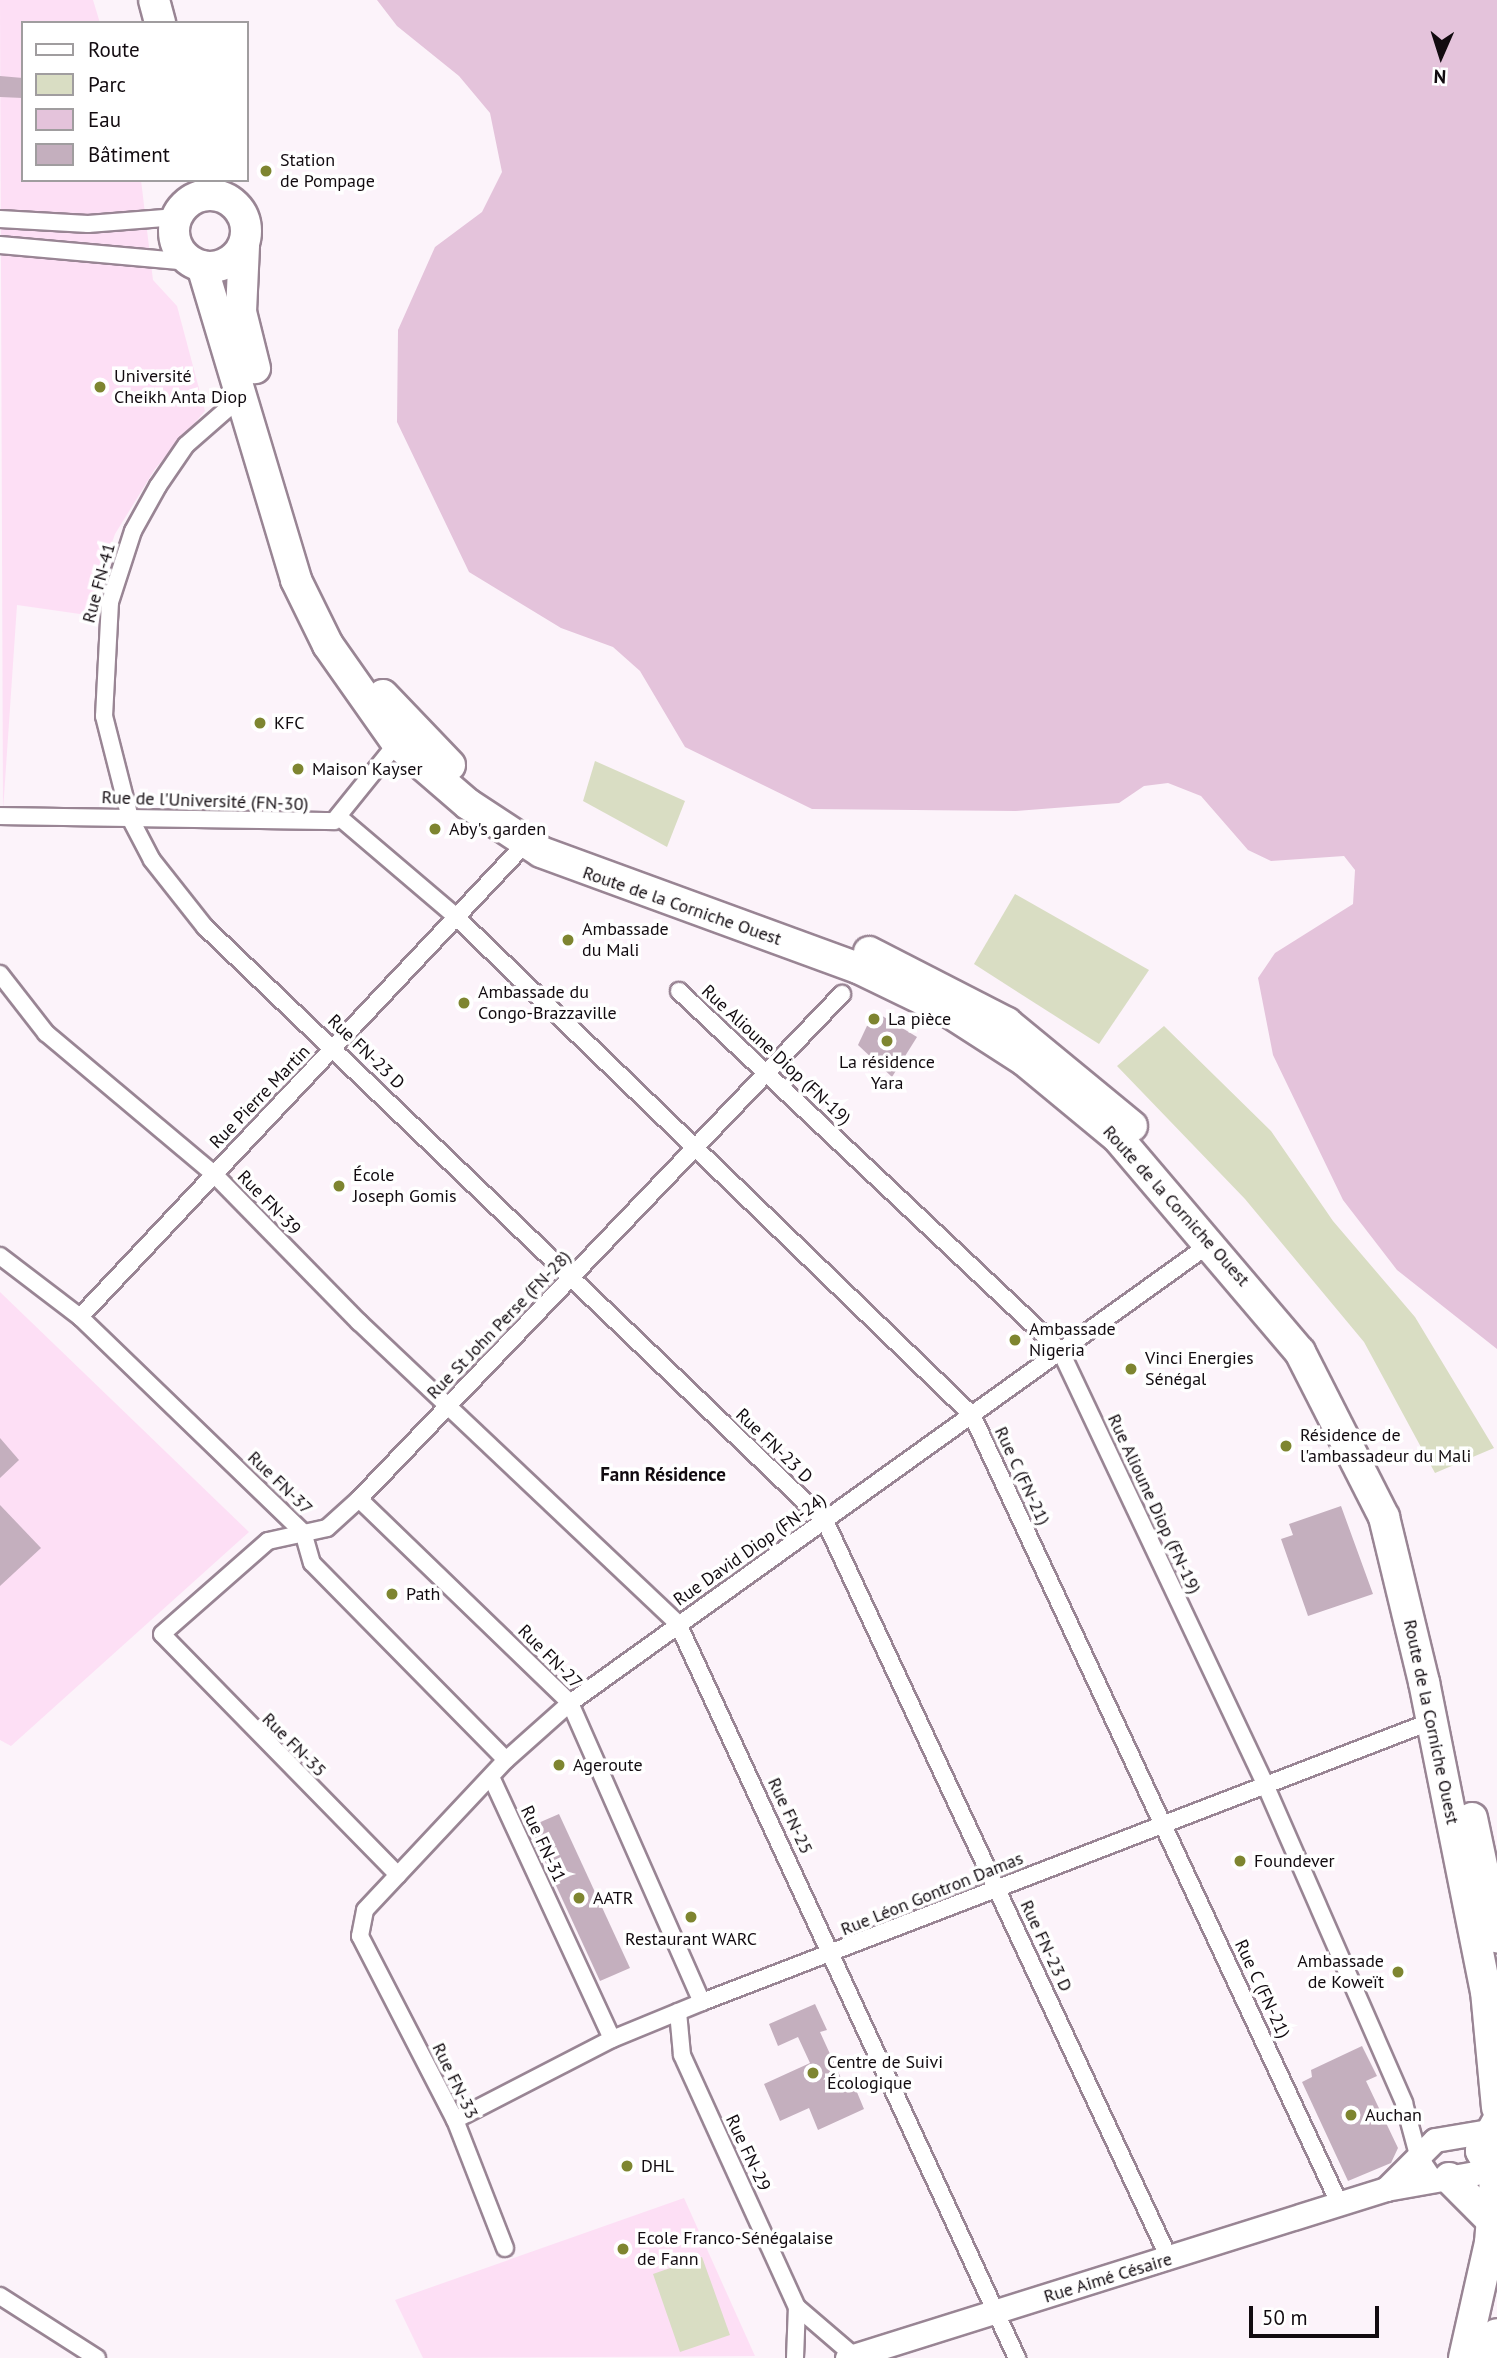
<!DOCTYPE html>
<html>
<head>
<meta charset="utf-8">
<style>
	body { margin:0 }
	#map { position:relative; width:1497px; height:2358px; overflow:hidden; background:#fcf3fa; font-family:"PT Sans",sans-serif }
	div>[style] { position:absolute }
	.built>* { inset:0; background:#fddff5 }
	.green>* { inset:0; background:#d9ddc3 }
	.water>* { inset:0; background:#e4c3db }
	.building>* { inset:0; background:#c4afbe }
	.roads { filter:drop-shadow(2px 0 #998594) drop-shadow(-2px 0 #998594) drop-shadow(0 2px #998594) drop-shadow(0 -2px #998594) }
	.street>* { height:16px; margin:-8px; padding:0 8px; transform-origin:8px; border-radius:8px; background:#fff }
	.secondary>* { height:23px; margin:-11.5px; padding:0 11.5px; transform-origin:11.5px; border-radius:11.5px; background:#fff }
	.highway>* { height:30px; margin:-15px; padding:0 15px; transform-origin:15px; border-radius:15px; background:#fff }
	.highway>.ring { margin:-15px; padding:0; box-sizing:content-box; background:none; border:30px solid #fff; border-radius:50% }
	.dots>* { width:19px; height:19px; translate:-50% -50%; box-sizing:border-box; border:4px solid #fff; border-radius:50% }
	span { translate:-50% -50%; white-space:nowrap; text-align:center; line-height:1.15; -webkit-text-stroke:7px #fff; paint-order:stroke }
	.poi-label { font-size:18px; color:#120b10 }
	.left { translate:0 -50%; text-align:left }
	.right { translate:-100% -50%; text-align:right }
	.street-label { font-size:18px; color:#120b10 }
	.neighbourhood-label { font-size:19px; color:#120b10; font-weight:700 }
	.legend { position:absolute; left:21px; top:21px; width:228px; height:161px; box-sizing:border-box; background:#fff; border:2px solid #a09d9f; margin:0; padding:9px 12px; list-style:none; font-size:21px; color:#120b10 }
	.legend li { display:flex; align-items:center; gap:14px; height:35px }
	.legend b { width:35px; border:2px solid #a09d9f }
	.north { position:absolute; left:1406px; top:21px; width:70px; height:70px; -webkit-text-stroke:5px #fff; paint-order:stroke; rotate:183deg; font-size:19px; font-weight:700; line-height:28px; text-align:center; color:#120b10 }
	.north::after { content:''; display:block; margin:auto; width:24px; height:32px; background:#120b10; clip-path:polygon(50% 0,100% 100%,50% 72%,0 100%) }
	.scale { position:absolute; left:1249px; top:2306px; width:130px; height:32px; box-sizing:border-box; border:4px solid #120b10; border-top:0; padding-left:9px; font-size:21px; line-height:24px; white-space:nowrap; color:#120b10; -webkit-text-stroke:5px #fff; paint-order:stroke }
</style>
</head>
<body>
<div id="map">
	<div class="built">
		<i style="clip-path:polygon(0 0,93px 0,100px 23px,23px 23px,23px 180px,141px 180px,153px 280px,177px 306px,205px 411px,155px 469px,115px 534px,87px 615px,17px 605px,3px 811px)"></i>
		<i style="clip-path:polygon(0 1292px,249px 1532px,11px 1746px,0 1740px)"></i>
		<i style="clip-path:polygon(684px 2198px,755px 2356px,423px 2358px,395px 2300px)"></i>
	</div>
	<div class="green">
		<i style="clip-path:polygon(595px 761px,685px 801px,667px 847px,583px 801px)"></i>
		<i style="clip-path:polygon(1015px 894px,1149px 970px,1099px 1044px,974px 964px)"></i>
		<i style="clip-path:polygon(1164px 1026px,1271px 1131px,1333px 1221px,1415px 1317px,1494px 1448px,1435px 1473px,1364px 1342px,1245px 1199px,1117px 1066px)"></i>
		<i style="clip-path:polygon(702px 2257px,730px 2335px,680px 2352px,653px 2274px)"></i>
	</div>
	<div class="water">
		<i style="clip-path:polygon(377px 0,1497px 0,1497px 1349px,1397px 1270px,1343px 1200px,1273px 1055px,1258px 978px,1275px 953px,1353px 904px,1355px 870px,1344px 856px,1271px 861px,1248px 850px,1201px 796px,1168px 783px,1144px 786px,1119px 803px,1016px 811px,812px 809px,685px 747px,640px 671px,613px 647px,561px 628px,469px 572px,397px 422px,398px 330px,435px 247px,482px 212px,502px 172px,490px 113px,459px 76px,397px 26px)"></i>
	</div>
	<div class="building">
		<i style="clip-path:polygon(0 76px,23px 78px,23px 98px,0 97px)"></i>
		<i style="clip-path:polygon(874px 1011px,917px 1037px,892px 1077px,858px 1045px)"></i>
		<i style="clip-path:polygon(0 1438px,19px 1460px,0 1478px)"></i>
		<i style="clip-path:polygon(0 1505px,41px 1548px,0 1586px)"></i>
		<i style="clip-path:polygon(1341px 1506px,1373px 1594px,1308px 1616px,1281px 1539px,1293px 1535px,1289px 1524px)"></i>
		<i style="clip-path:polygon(559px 1814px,630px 1968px,600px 1981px,529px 1827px)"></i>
		<i style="clip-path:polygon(815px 2004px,827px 2030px,820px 2032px,846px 2089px,854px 2085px,864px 2109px,818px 2130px,809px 2108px,780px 2121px,764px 2084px,810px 2063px,798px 2037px,778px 2046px,769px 2024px)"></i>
		<i style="clip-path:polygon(1362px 2046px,1377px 2076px,1366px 2081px,1398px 2148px,1391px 2163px,1348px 2181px,1302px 2082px,1312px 2077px,1311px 2070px)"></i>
	</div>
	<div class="roads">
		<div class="street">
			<i style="left:0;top:219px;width:88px;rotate:3.3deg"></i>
			<i style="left:88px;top:224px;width:89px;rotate:-4.5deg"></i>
			<i style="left:0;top:245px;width:191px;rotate:5.1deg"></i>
			<i style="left:242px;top:396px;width:74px;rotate:138.8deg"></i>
			<i style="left:186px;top:445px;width:50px;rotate:124.3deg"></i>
			<i style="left:158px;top:486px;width:51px;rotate:119.1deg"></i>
			<i style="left:133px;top:531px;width:75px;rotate:107.9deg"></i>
			<i style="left:110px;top:602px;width:114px;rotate:93deg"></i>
			<i style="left:104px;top:716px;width:105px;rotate:75.7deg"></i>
			<i style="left:130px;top:818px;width:47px;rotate:62.4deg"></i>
			<i style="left:152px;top:860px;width:85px;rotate:51.7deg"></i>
			<i style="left:205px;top:927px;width:859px;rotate:43.77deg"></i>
			<i style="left:825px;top:1521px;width:813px;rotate:64.98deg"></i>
			<i style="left:0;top:816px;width:334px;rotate:0.9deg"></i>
			<i style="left:334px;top:821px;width:100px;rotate:-51.1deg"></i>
			<i style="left:339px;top:817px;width:151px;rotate:40.4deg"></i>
			<i style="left:454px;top:915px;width:720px;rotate:43.99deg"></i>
			<i style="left:972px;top:1415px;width:872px;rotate:65.02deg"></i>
			<i style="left:0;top:974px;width:75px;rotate:52.1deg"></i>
			<i style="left:46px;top:1033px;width:218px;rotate:40deg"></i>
			<i style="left:213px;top:1173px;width:209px;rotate:45.6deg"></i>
			<i style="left:359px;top:1322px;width:439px;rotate:43.4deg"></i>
			<i style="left:678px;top:1624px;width:809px;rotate:65.21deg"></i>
			<i style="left:679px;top:991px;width:523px;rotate:43.3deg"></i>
			<i style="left:1060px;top:1350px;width:478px;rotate:64.7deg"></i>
			<i style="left:1264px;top:1782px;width:350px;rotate:66.4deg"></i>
			<i style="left:1404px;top:2103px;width:54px;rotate:74.9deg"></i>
			<i style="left:1418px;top:2155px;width:29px;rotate:56deg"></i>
			<i style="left:0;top:1256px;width:101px;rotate:37.3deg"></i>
			<i style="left:80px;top:1317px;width:310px;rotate:44deg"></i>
			<i style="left:303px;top:1532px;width:32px;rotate:74deg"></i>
			<i style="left:312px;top:1563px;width:276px;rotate:45.4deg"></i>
			<i style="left:80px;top:1317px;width:649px;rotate:-46.75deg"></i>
			<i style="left:359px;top:1499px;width:293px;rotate:44deg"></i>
			<i style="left:570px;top:1703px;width:327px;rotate:66.2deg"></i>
			<i style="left:492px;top:1779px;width:286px;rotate:65.2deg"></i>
			<i style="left:398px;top:1875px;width:337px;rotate:-134.4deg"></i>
			<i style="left:162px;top:1634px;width:141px;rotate:-41.3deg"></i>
			<i style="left:268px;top:1541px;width:60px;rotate:-12.4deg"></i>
			<i style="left:327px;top:1528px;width:43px;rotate:-42.2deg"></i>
			<i style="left:359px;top:1499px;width:699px;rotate:-46.28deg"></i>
			<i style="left:678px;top:2012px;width:43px;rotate:84.7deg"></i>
			<i style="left:682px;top:2055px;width:277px;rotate:65.5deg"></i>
			<i style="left:797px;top:2307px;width:75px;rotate:40.7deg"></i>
			<i style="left:455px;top:2120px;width:177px;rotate:-27.3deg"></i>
			<i style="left:612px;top:2039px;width:97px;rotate:-22.3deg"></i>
			<i style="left:702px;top:2002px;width:782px;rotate:-21.05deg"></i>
			<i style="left:505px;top:2248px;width:137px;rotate:-111.3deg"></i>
			<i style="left:455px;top:2120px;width:207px;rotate:-117.3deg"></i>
			<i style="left:360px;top:1936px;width:26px;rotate:-79deg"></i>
			<i style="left:365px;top:1910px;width:206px;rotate:-46.8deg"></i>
			<i style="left:506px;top:1760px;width:86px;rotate:-41.7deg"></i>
			<i style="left:570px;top:1703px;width:789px;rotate:-35.66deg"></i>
			<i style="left:0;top:2296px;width:115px;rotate:32.6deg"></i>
			<i style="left:795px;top:2358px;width:51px;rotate:-87.8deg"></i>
		</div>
		<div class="secondary">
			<i style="left:1386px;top:2189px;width:69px;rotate:-45deg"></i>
			<i style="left:1435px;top:2140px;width:54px;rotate:-9.6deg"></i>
			<i style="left:847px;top:2358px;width:565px;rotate:-17.41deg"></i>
			<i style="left:1386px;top:2189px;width:103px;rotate:-10.1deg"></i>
		</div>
		<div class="highway">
			<i style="left:154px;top:0;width:24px;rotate:75deg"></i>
			<i class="ring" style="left:174px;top:195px;width:42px;height:42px"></i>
			<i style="left:244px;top:246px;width:66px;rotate:92.6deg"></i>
			<i style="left:241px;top:312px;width:58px;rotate:76deg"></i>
			<i style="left:202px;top:266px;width:328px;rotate:73.3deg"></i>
			<i style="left:296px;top:580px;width:72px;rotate:63.8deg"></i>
			<i style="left:328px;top:645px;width:120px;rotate:54.9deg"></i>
			<i style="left:397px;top:743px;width:94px;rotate:40.7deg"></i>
			<i style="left:468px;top:804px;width:87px;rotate:33.3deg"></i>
			<i style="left:541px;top:852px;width:338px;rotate:20.1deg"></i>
			<i style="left:858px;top:968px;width:101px;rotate:25.8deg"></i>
			<i style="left:949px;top:1012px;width:90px;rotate:32.8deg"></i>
			<i style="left:1025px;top:1061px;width:119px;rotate:39.6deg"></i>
			<i style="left:1117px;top:1137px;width:282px;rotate:49.6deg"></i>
			<i style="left:1300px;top:1352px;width:185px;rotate:63deg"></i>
			<i style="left:1384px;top:1517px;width:170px;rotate:76.4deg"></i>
			<i style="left:1424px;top:1682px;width:315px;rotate:78.7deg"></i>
			<i style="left:1486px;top:1991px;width:117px;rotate:84.6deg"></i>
			<i style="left:383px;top:695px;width:97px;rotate:46.3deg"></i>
			<i style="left:869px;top:952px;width:155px;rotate:27.2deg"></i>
			<i style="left:1007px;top:1023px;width:162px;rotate:39.5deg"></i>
			<i style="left:1472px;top:1818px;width:122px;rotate:78.1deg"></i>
			<i style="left:1497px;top:2122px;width:33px;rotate:119deg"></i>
			<i style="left:1481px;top:2151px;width:33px;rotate:61deg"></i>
			<i style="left:1449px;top:2178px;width:62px;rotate:45deg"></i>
			<i style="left:1464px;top:2358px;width:118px;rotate:-77.3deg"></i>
			<i style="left:1490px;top:2243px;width:64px;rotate:-85.5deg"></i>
			<i style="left:1489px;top:2358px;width:25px;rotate:-72deg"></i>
		</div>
	</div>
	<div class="dots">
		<i style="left:266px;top:171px;background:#7e8530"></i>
		<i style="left:100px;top:387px;background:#7e8530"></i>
		<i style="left:260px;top:723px;background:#7e8530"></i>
		<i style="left:298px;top:769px;background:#7e8530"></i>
		<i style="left:435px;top:829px;background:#7e8530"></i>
		<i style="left:568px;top:940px;background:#7e8530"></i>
		<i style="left:464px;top:1003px;background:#7e8530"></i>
		<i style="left:874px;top:1019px;background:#7e8530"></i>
		<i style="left:887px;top:1041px;background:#7e8530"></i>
		<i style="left:339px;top:1186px;background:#7e8530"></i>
		<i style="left:1015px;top:1340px;background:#7e8530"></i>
		<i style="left:1131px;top:1369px;background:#7e8530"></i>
		<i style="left:1286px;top:1446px;background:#7e8530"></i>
		<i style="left:392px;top:1594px;background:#7e8530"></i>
		<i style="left:559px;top:1765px;background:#7e8530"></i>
		<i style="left:1240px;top:1861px;background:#7e8530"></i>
		<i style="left:579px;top:1898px;background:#7e8530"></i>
		<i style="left:691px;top:1917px;background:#7e8530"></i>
		<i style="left:1398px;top:1972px;background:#7e8530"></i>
		<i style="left:813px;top:2073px;background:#7e8530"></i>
		<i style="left:1351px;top:2115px;background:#7e8530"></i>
		<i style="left:627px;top:2166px;background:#7e8530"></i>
		<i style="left:623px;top:2249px;background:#7e8530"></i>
	</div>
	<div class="poi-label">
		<span class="left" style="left:280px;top:171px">Station<br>de Pompage</span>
		<span class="left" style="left:114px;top:387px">Université<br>Cheikh Anta Diop</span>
		<span class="left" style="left:274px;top:723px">KFC</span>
		<span class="left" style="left:312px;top:769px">Maison Kayser</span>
		<span class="left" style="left:449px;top:829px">Aby's garden</span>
		<span class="left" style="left:582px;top:940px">Ambassade<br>du Mali</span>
		<span class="left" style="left:478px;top:1003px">Ambassade du<br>Congo-Brazzaville</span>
		<span class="left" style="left:888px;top:1019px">La pièce</span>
		<span style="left:887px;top:1073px">La résidence<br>Yara</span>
		<span class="left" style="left:353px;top:1186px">École<br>Joseph Gomis</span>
		<span class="left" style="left:1029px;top:1340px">Ambassade<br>Nigeria</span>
		<span class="left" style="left:1145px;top:1369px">Vinci Energies<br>Sénégal</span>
		<span class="left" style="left:1300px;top:1446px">Résidence de<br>l'ambassadeur du Mali</span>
		<span class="left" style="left:406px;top:1594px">Path</span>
		<span class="left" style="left:573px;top:1765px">Ageroute</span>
		<span class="left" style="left:1254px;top:1861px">Foundever</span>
		<span class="left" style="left:593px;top:1898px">AATR</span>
		<span style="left:691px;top:1939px">Restaurant WARC</span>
		<span class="right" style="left:1384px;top:1972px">Ambassade<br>de Koweït</span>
		<span class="left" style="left:827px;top:2073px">Centre de Suivi<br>Écologique</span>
		<span class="left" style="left:1365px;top:2115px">Auchan</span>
		<span class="left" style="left:641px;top:2166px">DHL</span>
		<span class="left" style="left:637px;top:2249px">Ecole Franco-Sénégalaise<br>de Fann</span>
	</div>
	<div class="street-label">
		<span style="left:99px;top:583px;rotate:-75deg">Rue FN-41</span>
		<span style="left:205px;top:801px;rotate:2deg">Rue de l'Université (FN-30)</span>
		<span style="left:682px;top:906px;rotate:19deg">Route de la Corniche Ouest</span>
		<span style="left:366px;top:1052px;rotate:44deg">Rue FN-23 D</span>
		<span style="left:776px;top:1055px;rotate:43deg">Rue Alioune Diop (FN-19)</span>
		<span style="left:260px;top:1097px;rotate:-46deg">Rue Pierre Martin</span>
		<span style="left:269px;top:1203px;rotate:46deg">Rue FN-39</span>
		<span style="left:1176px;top:1206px;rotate:48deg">Route de la Corniche Ouest</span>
		<span style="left:499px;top:1325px;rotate:-46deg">Rue St John Perse (FN-28)</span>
		<span style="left:774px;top:1446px;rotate:44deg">Rue FN-23 D</span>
		<span style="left:1022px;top:1476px;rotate:65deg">Rue C (FN-21)</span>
		<span style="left:280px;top:1483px;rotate:44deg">Rue FN-37</span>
		<span style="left:1154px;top:1504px;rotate:65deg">Rue Alioune Diop (FN-19)</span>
		<span style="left:750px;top:1550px;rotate:-35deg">Rue David Diop (FN-24)</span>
		<span style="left:550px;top:1657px;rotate:45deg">Rue FN-27</span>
		<span style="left:1431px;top:1722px;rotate:78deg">Route de la Corniche Ouest</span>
		<span style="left:294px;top:1745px;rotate:45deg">Rue FN-35</span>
		<span style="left:790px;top:1816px;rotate:65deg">Rue FN-25</span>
		<span style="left:543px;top:1844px;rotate:65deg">Rue FN-31</span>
		<span style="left:932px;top:1894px;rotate:-22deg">Rue Léon Gontron Damas</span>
		<span style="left:1046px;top:1946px;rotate:65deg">Rue FN-23 D</span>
		<span style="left:1262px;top:1989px;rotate:65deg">Rue C (FN-21)</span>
		<span style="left:455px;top:2081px;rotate:64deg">Rue FN-33</span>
		<span style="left:748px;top:2153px;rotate:65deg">Rue FN-29</span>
		<span style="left:1108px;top:2278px;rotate:-17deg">Rue Aimé Césaire</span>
	</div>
	<div class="neighbourhood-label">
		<span style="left:663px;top:1475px">Fann Résidence</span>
	</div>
	<ul class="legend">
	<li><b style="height:9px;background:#fff"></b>Route</li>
	<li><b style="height:19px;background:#d9ddc3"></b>Parc</li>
	<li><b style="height:19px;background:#e4c3db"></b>Eau</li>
	<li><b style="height:19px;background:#c4afbe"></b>Bâtiment</li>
	</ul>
	<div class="north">N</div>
	<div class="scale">50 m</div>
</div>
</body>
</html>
